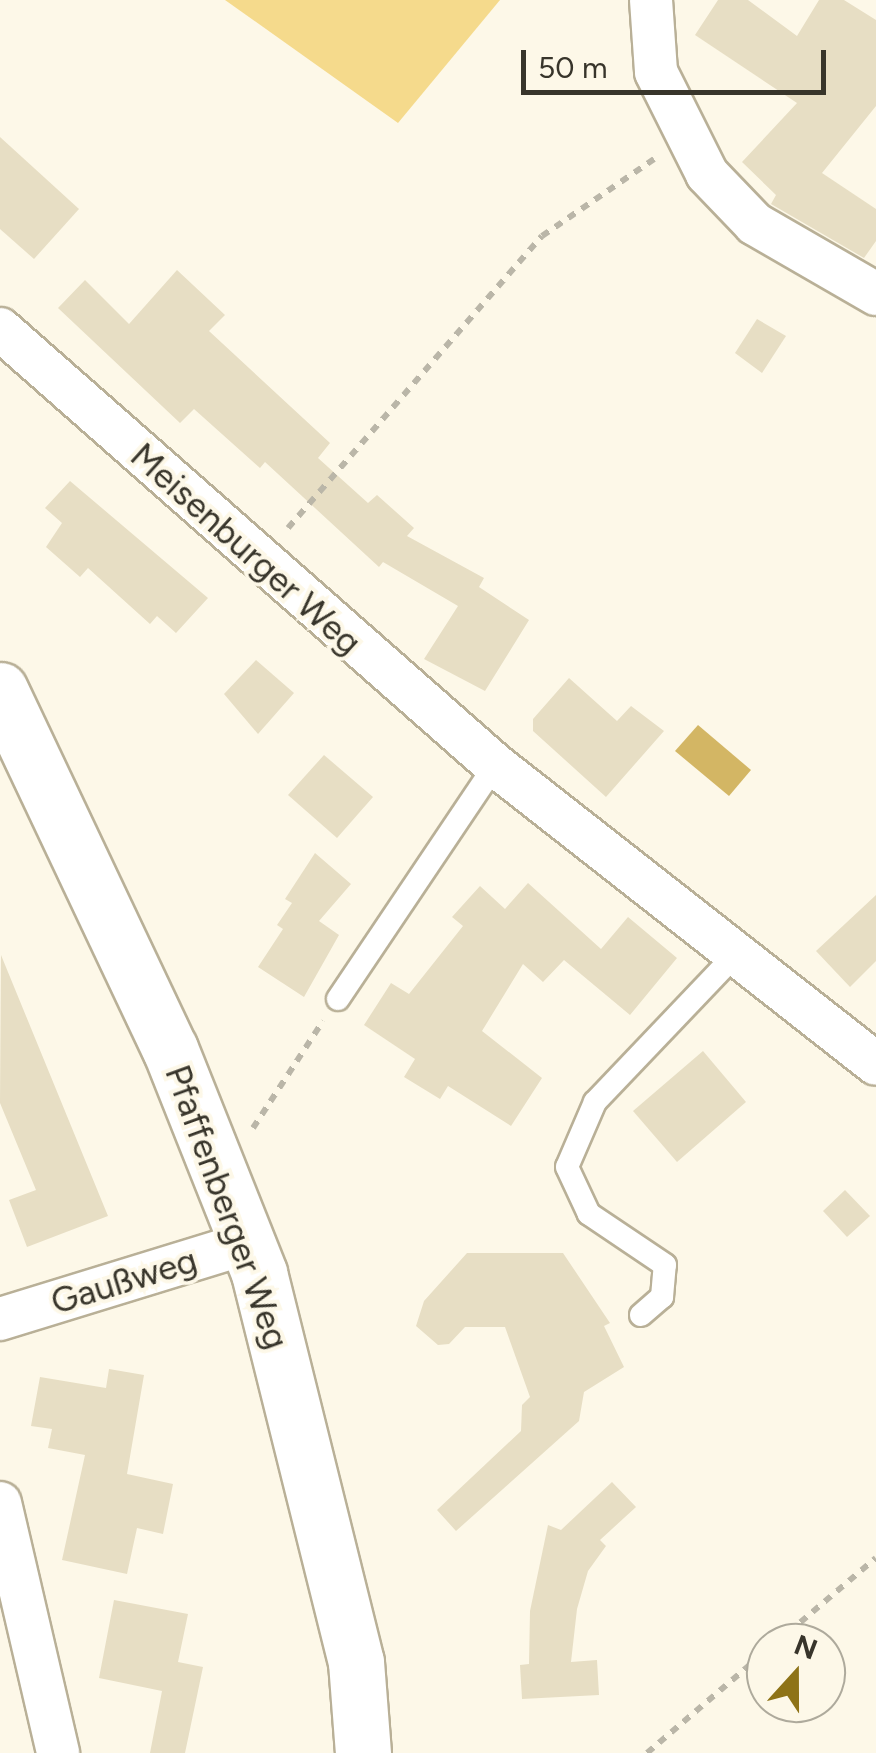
<!DOCTYPE html>
<html>
<head>
<meta charset="utf-8">
<style>
	body { margin:0 }
	#map { position:relative; width:876px; height:1753px; overflow:hidden; background:#fdf8e8; font-family:Figtree,sans-serif }
	div>[style] { position:absolute }
	.green>* { inset:0; background:#f5da8c }
	.water>* { inset:0; background:#d3b664 }
	.building>* { inset:0; background:#e7dec4 }
	.path>* { height:6px; margin-top:-3px; transform-origin:0; background:repeating-linear-gradient(90deg,#bab6a8 0 8px,transparent 0 16px) }
	.roads { filter:drop-shadow(2px 0 #b9b097) drop-shadow(-2px 0 #b9b097) drop-shadow(0 2px #b9b097) drop-shadow(0 -2px #b9b097) }
	.service>* { height:22px; margin:-11px; padding:0 11px; transform-origin:11px; border-radius:11px; background:#fff }
	.minor>* { height:42px; margin:-21px; padding:0 21px; transform-origin:21px; border-radius:21px; background:#fff }
	.secondary>* { height:55px; margin:-27.5px; padding:0 27.5px; transform-origin:27.5px; border-radius:27.5px; background:#fff }
	span { translate:-50% -50%; white-space:nowrap; text-align:center; line-height:1.15; -webkit-text-stroke:8px #fdf8e8; paint-order:stroke }
	.street-label { font-size:35px; color:#38352b }
	.north { position:absolute; left:746px; top:1623px; width:100px; height:100px; box-sizing:border-box; background:#fdf8e8; border:2px solid #aeaa9c; border-radius:50%; rotate:21deg; font-size:28px; font-weight:700; line-height:40px; text-align:center; color:#38352b }
	.north::after { content:''; display:block; margin:auto; width:35px; height:45px; background:#8e7317; clip-path:polygon(50% 0,100% 100%,50% 72%,0 100%) }
	.scale { position:absolute; left:521px; top:50px; width:305px; height:45px; box-sizing:border-box; border:5px solid #38352b; border-top:0; padding-left:12px; font-size:30px; line-height:35px; white-space:nowrap; color:#38352b; -webkit-text-stroke:8px #fdf8e8; paint-order:stroke }
</style>
</head>
<body>
<div id="map">
	<div class="green">
		<i style="clip-path:polygon(225px 0,500px 0,398px 123px)"></i>
	</div>
	<div class="water">
		<i style="clip-path:polygon(698px 725px,751px 770px,729px 796px,675px 751px)"></i>
	</div>
	<div class="building">
		<i style="clip-path:polygon(718px 0,748px 0,797px 36px,819px 0,844px 0,876px 20px,876px 106px,822px 173px,876px 209px,876px 241px,864px 258px,771px 204px,776px 195px,742px 162px,797px 103px,695px 35px)"></i>
		<i style="clip-path:polygon(0 137px,79px 209px,34px 259px,0 229px)"></i>
		<i style="clip-path:polygon(177px 270px,225px 315px,209px 331px,330px 443px,318px 458px,368px 503px,377px 495px,414px 528px,407px 536px,484px 578px,479px 587px,529px 620px,485px 691px,424px 659px,458px 606px,383px 562px,379px 567px,265px 462px,260px 468px,194px 409px,180px 423px,58px 308px,85px 280px,129px 324px)"></i>
		<i style="clip-path:polygon(757px 319px,786px 336px,762px 373px,735px 353px)"></i>
		<i style="clip-path:polygon(70px 481px,208px 598px,176px 633px,157px 616px,150px 624px,88px 568px,80px 577px,46px 547px,62px 523px,45px 508px)"></i>
		<i style="clip-path:polygon(256px 660px,294px 693px,258px 734px,224px 694px)"></i>
		<i style="clip-path:polygon(569px 678px,617px 721px,631px 706px,664px 731px,606px 797px,533px 731px,533px 719px)"></i>
		<i style="clip-path:polygon(324px 755px,373px 797px,337px 838px,288px 795px)"></i>
		<i style="clip-path:polygon(315px 853px,351px 884px,319px 921px,339px 935px,304px 997px,258px 967px,283px 929px,277px 925px,292px 903px,285px 899px)"></i>
		<i style="clip-path:polygon(528px 883px,601px 949px,628px 917px,677px 958px,630px 1015px,564px 960px,543px 982px,523px 964px,482px 1031px,542px 1078px,511px 1126px,448px 1086px,440px 1099px,404px 1077px,415px 1059px,364px 1025px,391px 983px,409px 994px,463px 926px,452px 917px,480px 886px,505px 909px)"></i>
		<i style="clip-path:polygon(876px 895px,876px 961px,850px 987px,816px 951px)"></i>
		<i style="clip-path:polygon(1px 955px,108px 1216px,27px 1247px,9px 1200px,36px 1190px,0 1103px)"></i>
		<i style="clip-path:polygon(703px 1051px,746px 1102px,677px 1162px,633px 1111px)"></i>
		<i style="clip-path:polygon(845px 1190px,870px 1216px,847px 1237px,823px 1211px)"></i>
		<i style="clip-path:polygon(467px 1253px,563px 1253px,610px 1323px,604px 1326px,624px 1367px,584px 1392px,579px 1421px,456px 1531px,437px 1510px,521px 1431px,522px 1405px,530px 1397px,505px 1327px,465px 1327px,449px 1344px,438px 1345px,416px 1326px,424px 1301px)"></i>
		<i style="clip-path:polygon(109px 1369px,144px 1375px,127px 1474px,173px 1484px,163px 1534px,137px 1528px,127px 1574px,62px 1560px,85px 1455px,48px 1448px,52px 1429px,31px 1426px,40px 1377px,106px 1388px)"></i>
		<i style="clip-path:polygon(612px 1482px,636px 1507px,600px 1540px,606px 1546px,588px 1571px,577px 1609px,571px 1662px,597px 1660px,599px 1695px,522px 1699px,520px 1665px,529px 1664px,530px 1611px,548px 1525px,561px 1530px)"></i>
		<i style="clip-path:polygon(114px 1600px,188px 1614px,178px 1662px,203px 1667px,185px 1753px,150px 1753px,162px 1691px,99px 1678px)"></i>
	</div>
	<div class="path">
		<i style="left:288px;top:528px;width:387px;rotate:-49deg"></i>
		<i style="left:542px;top:236px;width:136px;rotate:-34.5deg"></i>
		<i style="left:253px;top:1128px;width:128px;rotate:-56.8deg"></i>
		<i style="left:776px;top:1643px;width:131px;rotate:-40.4deg"></i>
		<i style="left:647px;top:1753px;width:157px;rotate:-40.6deg"></i>
	</div>
	<div class="roads">
		<div class="service">
			<i style="left:338px;top:999px;width:282px;rotate:-56.1deg"></i>
			<i style="left:641px;top:1315px;width:28px;rotate:-41deg"></i>
			<i style="left:662px;top:1297px;width:32px;rotate:-85deg"></i>
			<i style="left:665px;top:1265px;width:92px;rotate:-146.1deg"></i>
			<i style="left:589px;top:1214px;width:52px;rotate:-115.1deg"></i>
			<i style="left:567px;top:1167px;width:71px;rotate:-66.7deg"></i>
			<i style="left:595px;top:1102px;width:204px;rotate:-46.4deg"></i>
		</div>
		<div class="minor">
			<i style="left:651px;top:0;width:72px;rotate:86deg"></i>
			<i style="left:656px;top:72px;width:114px;rotate:63.4deg"></i>
			<i style="left:707px;top:174px;width:69px;rotate:46.2deg"></i>
			<i style="left:755px;top:224px;width:140px;rotate:30deg"></i>
			<i style="left:0;top:329px;width:660px;rotate:41.37deg"></i>
			<i style="left:495px;top:765px;width:484px;rotate:38.1deg"></i>
			<i style="left:0;top:1319px;width:258px;rotate:-17.1deg"></i>
			<i style="left:0;top:1503px;width:257px;rotate:76.9deg"></i>
		</div>
		<div class="secondary">
			<i style="left:0;top:690px;width:397px;rotate:64.7deg"></i>
			<i style="left:170px;top:1049px;width:241px;rotate:68.3deg"></i>
			<i style="left:259px;top:1273px;width:401px;rotate:76deg"></i>
			<i style="left:356px;top:1662px;width:91px;rotate:85.6deg"></i>
		</div>
	</div>
	<div class="street-label">
		<span style="left:246px;top:549px;rotate:42deg">Meisenburger Weg</span>
		<span style="left:227px;top:1207px;rotate:70deg">Pfaffenberger Weg</span>
		<span style="left:124px;top:1281px;rotate:-17deg">Gaußweg</span>
	</div>
	<div class="north">N</div>
	<div class="scale">50 m</div>
</div>
</body>
</html>
